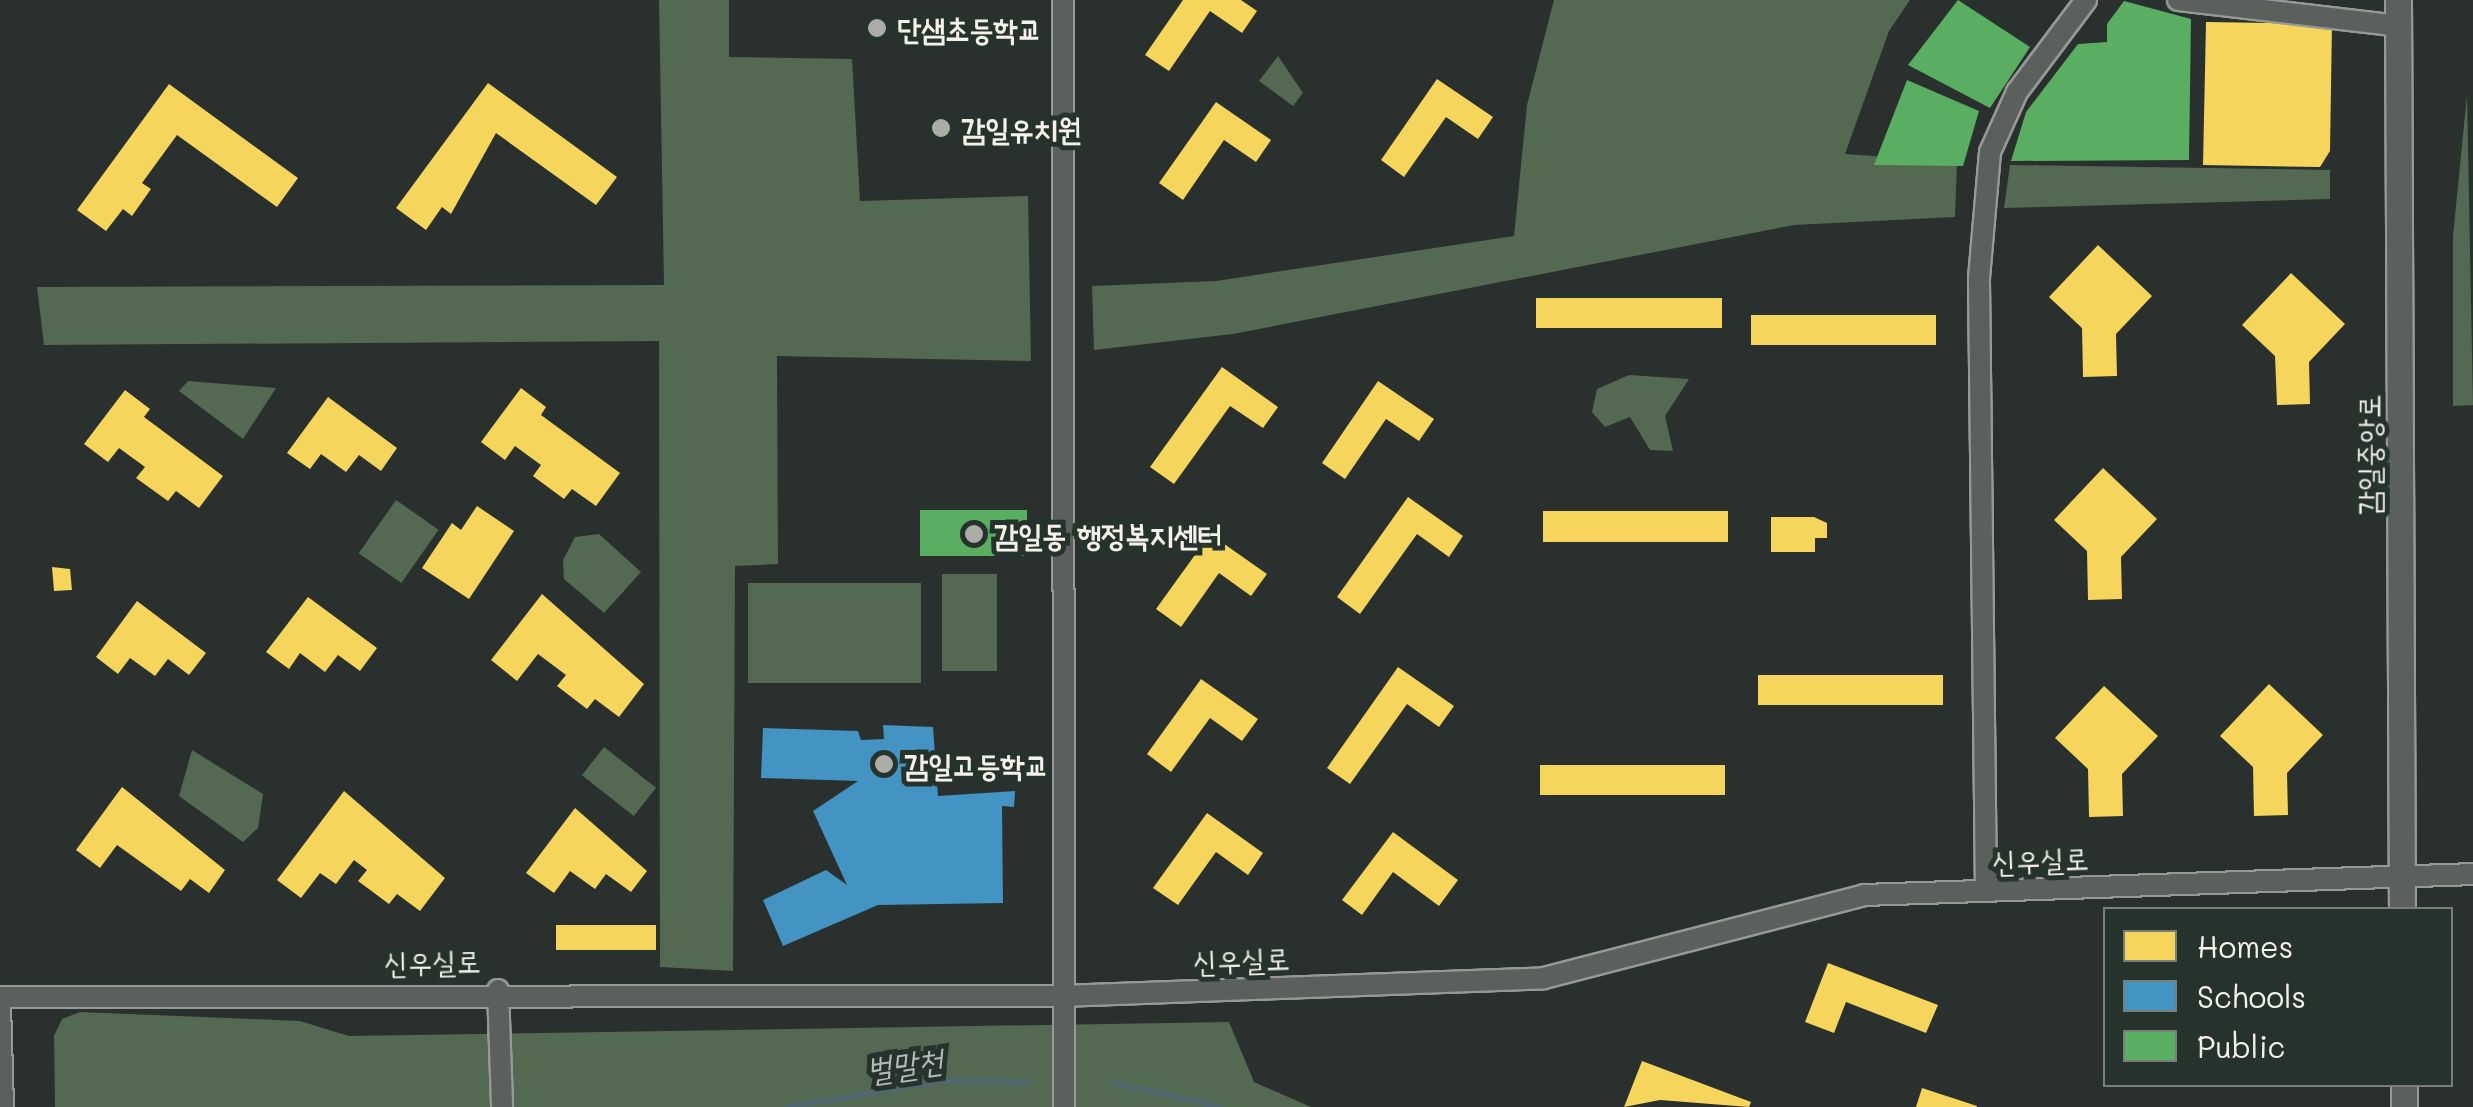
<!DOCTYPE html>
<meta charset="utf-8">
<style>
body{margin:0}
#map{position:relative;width:2473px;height:1107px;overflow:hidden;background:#29302d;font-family:Mali,"Poor Story",sans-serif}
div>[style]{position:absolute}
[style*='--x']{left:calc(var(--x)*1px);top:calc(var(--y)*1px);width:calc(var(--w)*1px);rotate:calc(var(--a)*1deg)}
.green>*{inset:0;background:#536951;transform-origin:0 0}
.homes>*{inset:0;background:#f6d55c;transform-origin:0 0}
.schools>*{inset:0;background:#4393c3}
.public>*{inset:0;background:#5aae61;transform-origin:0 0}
.stream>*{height:6px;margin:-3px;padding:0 3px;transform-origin:3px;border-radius:3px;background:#51676e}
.roads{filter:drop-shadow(2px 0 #969996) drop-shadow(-2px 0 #969996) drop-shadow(0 2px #969996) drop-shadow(0 -2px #969996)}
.minor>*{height:20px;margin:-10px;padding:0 10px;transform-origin:10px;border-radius:10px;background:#5c605c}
.major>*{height:25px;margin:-12.5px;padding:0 12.5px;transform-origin:12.5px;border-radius:12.5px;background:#5c605c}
.dots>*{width:28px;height:28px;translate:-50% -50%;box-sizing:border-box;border:5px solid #26332d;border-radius:50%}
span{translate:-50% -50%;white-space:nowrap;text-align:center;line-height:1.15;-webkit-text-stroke:10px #26332d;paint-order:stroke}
.poi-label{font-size:30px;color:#f4f1e8;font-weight:700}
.left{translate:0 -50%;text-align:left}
.street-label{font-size:30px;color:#f4f1e8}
.water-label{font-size:32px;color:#b4bcba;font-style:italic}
.legend{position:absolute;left:2103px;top:907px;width:350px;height:180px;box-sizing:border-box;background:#26332d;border:2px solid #787f78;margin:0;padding:12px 18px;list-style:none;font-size:30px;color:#f4f1e8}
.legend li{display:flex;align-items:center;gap:20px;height:50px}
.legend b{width:50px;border:2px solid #787f78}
</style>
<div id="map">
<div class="green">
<div style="clip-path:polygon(659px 0,729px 0,729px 57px,852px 59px,860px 201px,1028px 196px,1031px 361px,777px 356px,778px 564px,735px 566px,733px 971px,660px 967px,659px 341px,44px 345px,37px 287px,664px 285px)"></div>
<div style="clip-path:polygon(1554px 0,1910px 0,1889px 31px,1845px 154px,1957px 162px,1955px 217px,1794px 225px,1233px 334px,1094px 350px,1092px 286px,1216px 281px,1514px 236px,1527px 105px)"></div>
<div style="clip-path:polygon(1278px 56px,1303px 93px,1293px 106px,1259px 81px)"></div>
<div style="clip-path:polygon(2467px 95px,2473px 405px,2453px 406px,2453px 236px)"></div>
<div style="clip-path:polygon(2010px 165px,2330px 170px,2330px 199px,2004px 208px)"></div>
<div style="clip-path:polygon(1629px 375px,1689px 379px,1665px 416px,1673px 451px,1650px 450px,1630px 417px,1605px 427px,1592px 412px,1597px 389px)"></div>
<div style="clip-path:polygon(188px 381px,276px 388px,243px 439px,179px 391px)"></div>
<div style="left:396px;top:500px;width:52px;height:65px;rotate:35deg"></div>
<div style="clip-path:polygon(599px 534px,641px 572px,604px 613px,564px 579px,563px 560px,575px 537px)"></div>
<div style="left:942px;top:574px;width:55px;height:97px"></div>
<div style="left:921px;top:583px;width:100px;height:173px;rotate:90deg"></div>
<div style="left:604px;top:747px;width:66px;height:36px;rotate:38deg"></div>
<div style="clip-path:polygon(192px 750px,263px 794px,258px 828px,243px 842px,179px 796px)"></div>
<div style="clip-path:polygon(80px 1012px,300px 1021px,349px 1036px,1229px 1022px,1254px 1082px,1311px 1107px,55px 1107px,54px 1036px,62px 1019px)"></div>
</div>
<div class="homes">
<div style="clip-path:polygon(1183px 0,1241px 0,1257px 11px,1242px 33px,1210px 11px,1169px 71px,1145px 55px)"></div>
<div style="clip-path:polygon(2206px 22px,2332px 24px,2330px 151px,2320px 167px,2203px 165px)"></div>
<div style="clip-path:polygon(1437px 79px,1493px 117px,1478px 139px,1446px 117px,1404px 177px,1381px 160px)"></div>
<div style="clip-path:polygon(488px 83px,617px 177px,596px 205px,496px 133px,451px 214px,442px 207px,426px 230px,396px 208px)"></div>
<div style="clip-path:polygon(169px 84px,298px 178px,277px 207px,177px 135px,142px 183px,151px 189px,132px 216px,123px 209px,106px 231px,77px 210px)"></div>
<div style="clip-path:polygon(1216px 102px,1271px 140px,1256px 162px,1224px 140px,1183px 200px,1159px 183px)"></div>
<div style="clip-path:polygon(2098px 245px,2152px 296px,2116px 334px,2117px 376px,2083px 377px,2082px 328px,2049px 297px)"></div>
<div style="clip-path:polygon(2291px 273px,2345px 324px,2309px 362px,2310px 404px,2277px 405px,2275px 356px,2242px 325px)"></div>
<div style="left:1722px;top:298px;width:30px;height:186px;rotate:90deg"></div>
<div style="left:1936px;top:315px;width:30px;height:185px;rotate:90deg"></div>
<div style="clip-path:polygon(1222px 367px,1278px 407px,1263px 428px,1230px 406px,1174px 484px,1150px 467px)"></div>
<div style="clip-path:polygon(1378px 381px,1434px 419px,1419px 441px,1386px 419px,1345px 479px,1322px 463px)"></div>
<div style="clip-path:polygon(521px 388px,546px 407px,541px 415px,620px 473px,596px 506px,572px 489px,564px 499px,533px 476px,541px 465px,515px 446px,505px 460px,481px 442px)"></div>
<div style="clip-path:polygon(125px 390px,150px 409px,144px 417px,223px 476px,199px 508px,176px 491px,168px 501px,136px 478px,145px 467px,119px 448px,108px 462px,84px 444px)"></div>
<div style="clip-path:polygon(328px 397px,397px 448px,381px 471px,359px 455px,346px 472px,321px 454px,310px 469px,287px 453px)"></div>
<div style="clip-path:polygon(2103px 468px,2157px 519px,2121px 557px,2122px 599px,2088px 600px,2087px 551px,2054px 520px)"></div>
<div style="clip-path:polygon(1408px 497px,1463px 536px,1449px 557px,1417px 534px,1360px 614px,1337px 597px)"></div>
<div style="clip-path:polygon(477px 506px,514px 531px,469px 599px,422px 568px,452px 523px,461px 530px)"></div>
<div style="left:1728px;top:511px;width:31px;height:185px;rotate:90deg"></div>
<div style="clip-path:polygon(1771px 517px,1814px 517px,1827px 523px,1827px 538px,1815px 538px,1815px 552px,1771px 552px)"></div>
<div style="clip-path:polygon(1210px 534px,1267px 574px,1251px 596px,1219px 573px,1181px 627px,1156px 609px)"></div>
<div style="clip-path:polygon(52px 567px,70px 569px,72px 590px,54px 591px)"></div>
<div style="clip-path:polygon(542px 594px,644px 684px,619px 717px,595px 699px,587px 709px,557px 686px,566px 675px,538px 654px,517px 681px,491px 660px)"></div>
<div style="clip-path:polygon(308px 597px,377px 648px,360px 671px,338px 655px,325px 672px,300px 653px,289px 669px,266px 652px)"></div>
<div style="clip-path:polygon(137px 601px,206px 653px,189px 675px,168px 659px,155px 676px,130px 658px,118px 674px,96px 657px)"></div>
<div style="clip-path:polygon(1398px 667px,1454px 706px,1439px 727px,1407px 704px,1350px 784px,1327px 768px)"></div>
<div style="left:1943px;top:675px;width:30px;height:185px;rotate:90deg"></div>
<div style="clip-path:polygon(1201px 679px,1258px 719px,1242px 741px,1210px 718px,1171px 772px,1147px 754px)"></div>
<div style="clip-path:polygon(2269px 684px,2323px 735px,2287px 773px,2288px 815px,2254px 816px,2253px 767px,2220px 736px)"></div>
<div style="clip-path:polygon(2104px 686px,2158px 736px,2122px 774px,2123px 816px,2089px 817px,2088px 769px,2055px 738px)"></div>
<div style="left:1725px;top:765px;width:30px;height:185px;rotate:90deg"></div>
<div style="clip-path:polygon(122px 787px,225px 870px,209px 893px,190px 879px,181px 891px,117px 845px,100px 868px,76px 850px)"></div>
<div style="clip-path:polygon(344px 791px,445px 878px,420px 911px,397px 894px,389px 904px,358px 881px,367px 870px,354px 860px,336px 884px,320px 873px,301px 898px,277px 880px)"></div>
<div style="clip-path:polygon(575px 808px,647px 871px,631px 892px,606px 874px,595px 889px,570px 871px,554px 893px,526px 873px)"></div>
<div style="clip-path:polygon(1207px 813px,1263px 853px,1248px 875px,1216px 852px,1178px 905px,1153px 888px)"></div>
<div style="clip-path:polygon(1393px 832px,1458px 880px,1439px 906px,1393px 872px,1362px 915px,1342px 900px)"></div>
<div style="left:656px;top:925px;width:25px;height:100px;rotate:90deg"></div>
<div style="clip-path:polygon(1828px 963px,1938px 1005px,1926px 1033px,1846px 1002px,1834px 1033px,1805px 1022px)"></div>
<div style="clip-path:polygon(1642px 1061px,1751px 1102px,1749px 1107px,1660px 1100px,1624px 1107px)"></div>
<div style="clip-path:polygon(1922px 1088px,1977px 1106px,1977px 1107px,1916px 1107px)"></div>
</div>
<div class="schools">
<div style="clip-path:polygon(883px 725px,933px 727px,938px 796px,1015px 791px,1014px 807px,1002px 806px,1003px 903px,878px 905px,783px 946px,763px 900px,826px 870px,847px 885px,813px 811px,858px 781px,761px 778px,763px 728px,858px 731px,861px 740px,884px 739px)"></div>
</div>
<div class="public">
<div style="clip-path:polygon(1958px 0,2030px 47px,1990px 108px,1908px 65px)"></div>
<div style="clip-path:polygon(2124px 1px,2191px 19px,2189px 160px,2011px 161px,2026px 112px,2078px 44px,2107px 42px,2107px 24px)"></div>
<div style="clip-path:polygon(1907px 80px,1979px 111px,1963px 166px,1874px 165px)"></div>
<div style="left:1027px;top:510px;width:46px;height:107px;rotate:90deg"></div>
</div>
<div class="stream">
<div style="--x:1115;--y:1083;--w:108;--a:12.9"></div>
<div style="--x:788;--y:1107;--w:156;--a:-9.6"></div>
<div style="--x:942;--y:1081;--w:86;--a:0.7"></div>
</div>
<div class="roads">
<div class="minor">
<div style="--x:1063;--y:0;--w:1107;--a:89.95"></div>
<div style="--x:2178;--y:0;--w:223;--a:6.7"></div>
<div style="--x:1986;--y:890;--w:612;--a:-90.66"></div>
<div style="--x:1979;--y:278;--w:126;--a:-85"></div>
<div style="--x:1990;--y:152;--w:66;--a:-65.8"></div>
<div style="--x:2017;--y:92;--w:115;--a:-53.1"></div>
<div style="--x:498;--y:990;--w:117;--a:88"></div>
<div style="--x:0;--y:997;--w:1064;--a:-0.05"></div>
<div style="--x:1064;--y:996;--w:480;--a:-2.1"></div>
<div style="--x:1544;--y:978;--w:331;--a:-14.5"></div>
<div style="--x:1864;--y:895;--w:609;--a:-1.97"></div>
<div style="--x:0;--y:1005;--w:102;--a:88.3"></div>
</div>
<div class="major">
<div style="--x:2398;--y:0;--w:910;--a:89.75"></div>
<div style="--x:2404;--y:1084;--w:23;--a:90"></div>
</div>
</div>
<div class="dots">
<div style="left:877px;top:28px;background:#adada7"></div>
<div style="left:941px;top:128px;background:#adada7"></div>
<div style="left:974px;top:534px;background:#adada7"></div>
<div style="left:884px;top:764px;background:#adada7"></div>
</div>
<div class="poi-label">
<span class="left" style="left:897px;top:28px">단샘초등학교</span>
<span class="left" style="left:961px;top:128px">감일유치원</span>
<span class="left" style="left:994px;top:534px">감일동 행정복지센터</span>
<span class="left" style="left:904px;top:764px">감일고등학교</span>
</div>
<div class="street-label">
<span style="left:2368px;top:455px;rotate:-90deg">감일중앙로</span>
<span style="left:2040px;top:859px;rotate:-2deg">신우실로</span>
<span style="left:1241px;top:959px;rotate:-2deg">신우실로</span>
<span style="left:432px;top:961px;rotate:-1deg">신우실로</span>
</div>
<div class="water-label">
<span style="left:904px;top:1064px;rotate:-8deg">벌말천</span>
</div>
<ul class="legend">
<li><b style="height:28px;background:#f6d55c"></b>Homes</li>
<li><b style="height:28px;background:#4393c3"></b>Schools</li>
<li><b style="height:28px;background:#5aae61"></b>Public</li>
</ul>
</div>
